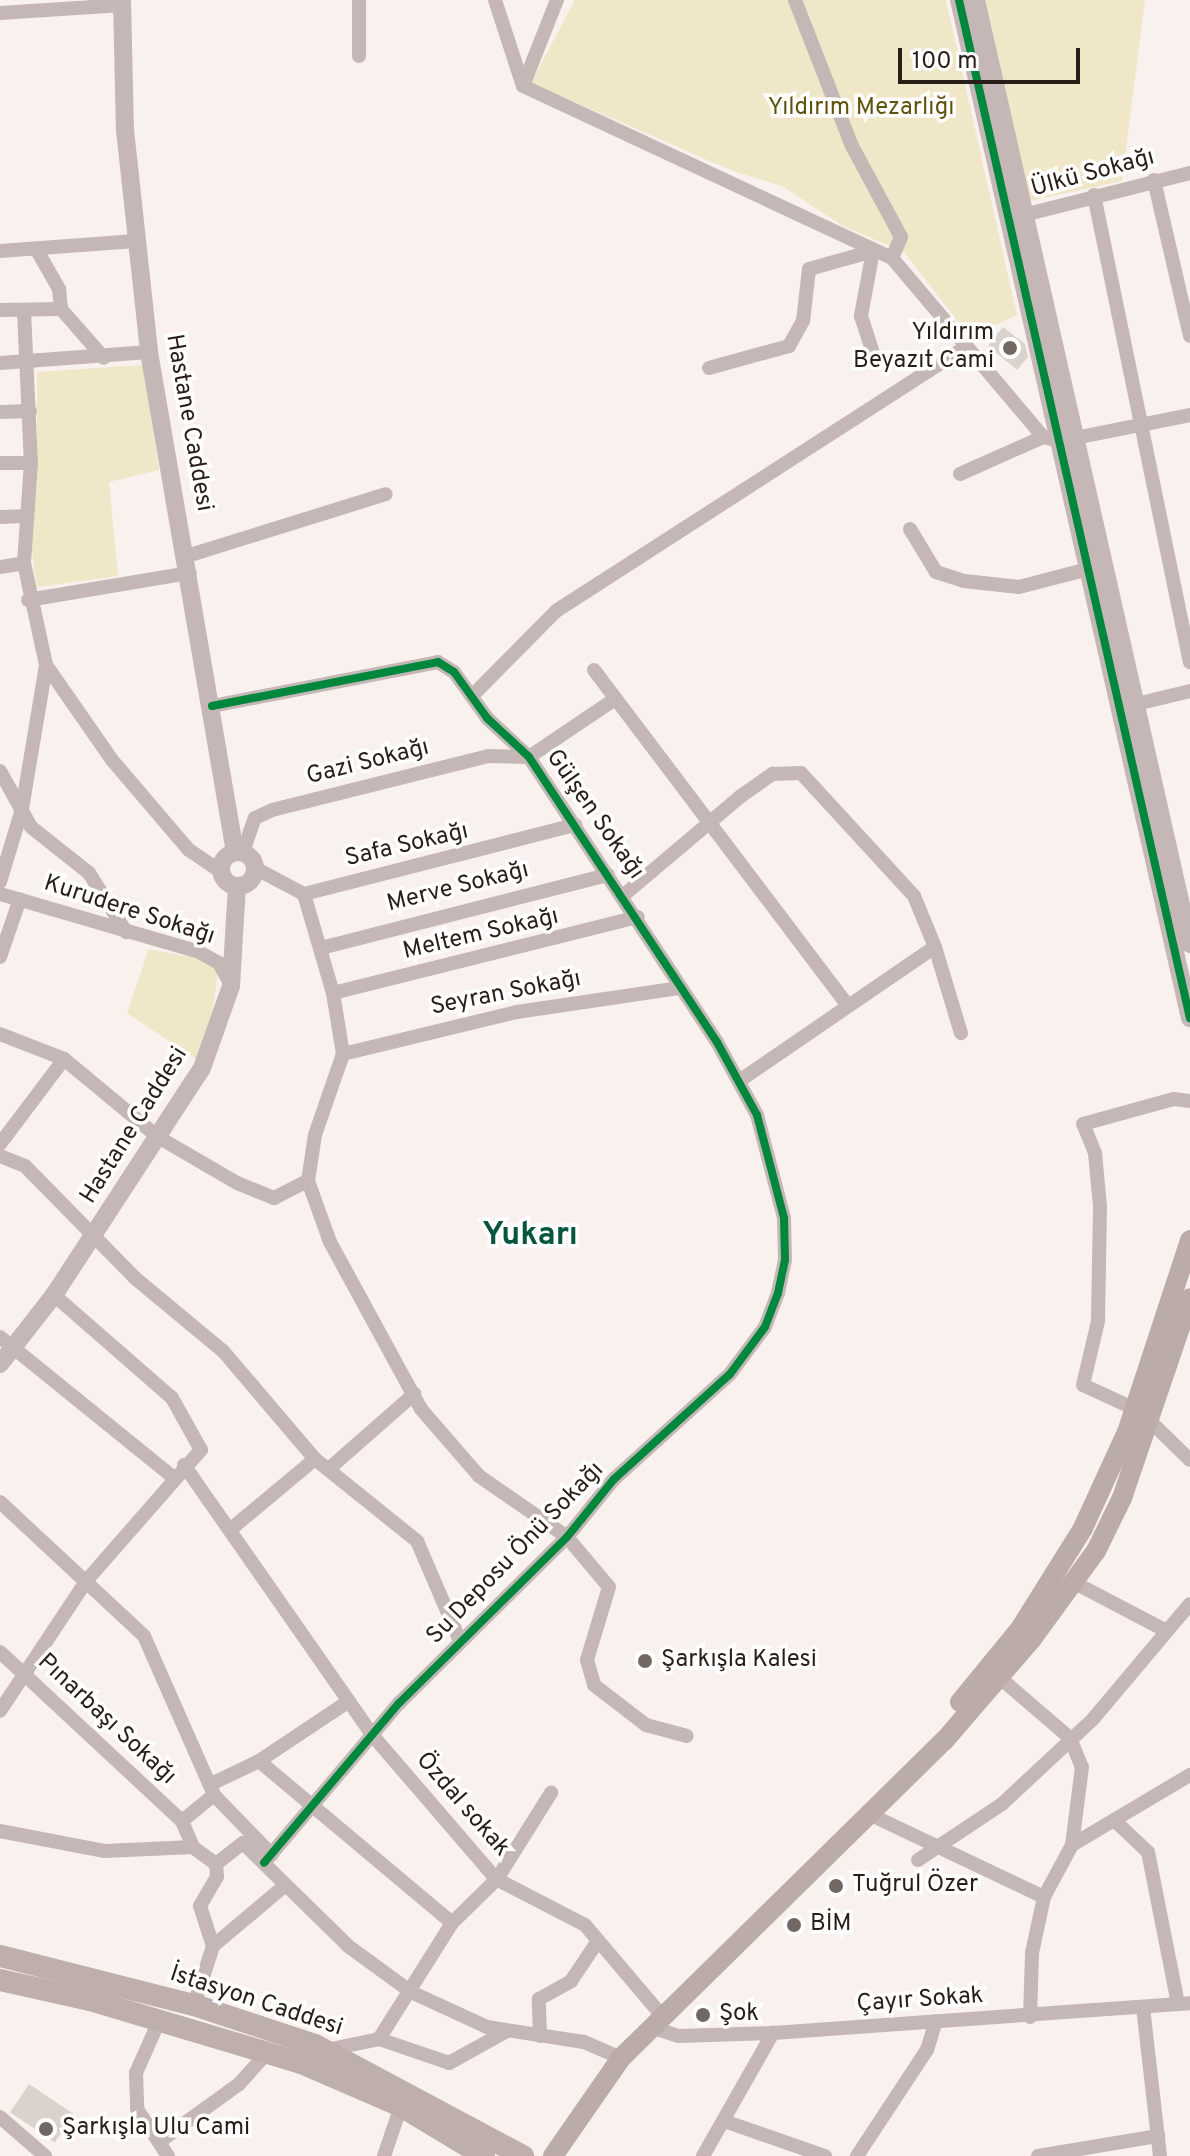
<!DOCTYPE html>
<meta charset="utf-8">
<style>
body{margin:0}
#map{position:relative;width:1190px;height:2156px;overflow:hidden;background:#f8f1ee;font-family:Overpass,sans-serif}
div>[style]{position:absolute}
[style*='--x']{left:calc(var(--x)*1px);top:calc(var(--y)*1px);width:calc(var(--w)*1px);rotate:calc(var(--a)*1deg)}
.green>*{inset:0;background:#f0e7c8}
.building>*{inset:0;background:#dad3cd;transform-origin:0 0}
.minor>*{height:14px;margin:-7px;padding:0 7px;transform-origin:7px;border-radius:7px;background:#c5b7b5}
.tertiary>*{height:18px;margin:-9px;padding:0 9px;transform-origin:9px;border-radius:9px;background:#c5b7b5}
.tertiary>.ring{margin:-9px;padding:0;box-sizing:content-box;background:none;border:18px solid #c5b7b5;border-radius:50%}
.secondary>*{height:20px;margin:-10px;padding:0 10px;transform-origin:10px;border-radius:10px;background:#bbaba9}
.primary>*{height:22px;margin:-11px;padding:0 11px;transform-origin:11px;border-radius:11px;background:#beafac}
.cycleway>*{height:8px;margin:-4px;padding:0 4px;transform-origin:4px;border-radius:4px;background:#00873e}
.dots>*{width:22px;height:22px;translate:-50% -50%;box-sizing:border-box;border:4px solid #fff;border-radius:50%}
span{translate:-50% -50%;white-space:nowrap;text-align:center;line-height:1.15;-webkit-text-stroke:7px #fff;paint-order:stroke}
.park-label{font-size:24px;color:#60530d}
.street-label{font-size:24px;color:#2a1f18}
.poi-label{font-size:24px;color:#2a1f18}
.right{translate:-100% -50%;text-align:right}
.left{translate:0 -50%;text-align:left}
.district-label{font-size:32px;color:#06553e;font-weight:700}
.scale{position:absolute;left:898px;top:48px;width:182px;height:36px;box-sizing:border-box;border:4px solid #2a1f18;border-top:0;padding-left:10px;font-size:24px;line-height:28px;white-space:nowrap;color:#2a1f18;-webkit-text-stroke:6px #fff;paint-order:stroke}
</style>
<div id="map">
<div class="green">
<div style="clip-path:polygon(575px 0,946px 0,1017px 315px,970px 337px,904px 252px,843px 226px,782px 186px,733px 171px,531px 83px)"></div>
<div style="clip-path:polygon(980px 0,1145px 0,1122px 181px,1020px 203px)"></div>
<div style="clip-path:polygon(143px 365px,159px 470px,109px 482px,118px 576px,37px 587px,28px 523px,37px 485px,37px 372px)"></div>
<div style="clip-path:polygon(149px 949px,219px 963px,210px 1031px,196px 1059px,127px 1013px)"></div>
</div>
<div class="building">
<div style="clip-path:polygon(1003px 327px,1025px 344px,1028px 357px,1017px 370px,988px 346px)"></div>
<div style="left:29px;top:2084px;width:54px;height:34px;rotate:34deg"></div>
</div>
<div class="minor">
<div style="--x:359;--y:0;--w:56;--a:90"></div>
<div style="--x:495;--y:0;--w:90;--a:72"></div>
<div style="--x:557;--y:0;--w:92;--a:111.6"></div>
<div style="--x:523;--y:86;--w:407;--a:25"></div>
<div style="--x:892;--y:258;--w:234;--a:49.8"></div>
<div style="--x:1043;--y:437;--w:17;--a:13"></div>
<div style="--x:1060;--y:441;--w:133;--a:-11.3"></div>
<div style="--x:795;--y:0;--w:157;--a:68.7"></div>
<div style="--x:852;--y:146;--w:103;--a:61.7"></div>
<div style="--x:901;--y:237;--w:23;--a:113"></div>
<div style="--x:0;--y:13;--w:123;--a:-3.7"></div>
<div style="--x:1154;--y:180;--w:160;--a:77"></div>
<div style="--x:1094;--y:195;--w:477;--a:78.4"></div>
<div style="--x:1016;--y:217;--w:179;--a:-14.2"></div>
<div style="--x:0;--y:251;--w:136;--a:-4.2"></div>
<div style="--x:38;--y:252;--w:43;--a:60.4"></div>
<div style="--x:59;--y:289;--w:20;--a:84"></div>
<div style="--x:0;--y:310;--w:61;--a:-0.9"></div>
<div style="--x:61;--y:309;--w:65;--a:48.7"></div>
<div style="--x:24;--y:311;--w:152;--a:87.4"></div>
<div style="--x:31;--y:463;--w:100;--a:94"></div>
<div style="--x:24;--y:563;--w:104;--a:77.8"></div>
<div style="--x:46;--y:665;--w:116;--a:55.2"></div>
<div style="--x:112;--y:760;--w:118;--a:49.5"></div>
<div style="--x:189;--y:850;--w:40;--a:34"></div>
<div style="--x:0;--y:363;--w:149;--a:-4.2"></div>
<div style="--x:709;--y:368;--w:83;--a:-15.4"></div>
<div style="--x:789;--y:346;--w:29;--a:-61"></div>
<div style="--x:803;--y:321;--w:52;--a:-83.4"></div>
<div style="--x:809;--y:269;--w:66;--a:-15.7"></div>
<div style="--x:873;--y:251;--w:66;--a:100.5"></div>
<div style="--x:861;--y:316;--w:42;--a:72"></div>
<div style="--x:0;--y:412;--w:30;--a:-2"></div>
<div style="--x:0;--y:463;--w:31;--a:0"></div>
<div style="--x:960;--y:474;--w:91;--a:-24"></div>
<div style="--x:0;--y:517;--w:25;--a:-2"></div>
<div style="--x:910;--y:529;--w:50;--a:58.8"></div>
<div style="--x:936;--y:572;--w:29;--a:18"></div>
<div style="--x:964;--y:581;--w:55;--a:6.2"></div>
<div style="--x:1019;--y:587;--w:71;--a:-14.6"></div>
<div style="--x:187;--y:556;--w:208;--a:-17.3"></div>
<div style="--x:0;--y:567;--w:24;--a:-9"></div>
<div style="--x:28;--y:600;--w:164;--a:-9.5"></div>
<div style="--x:594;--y:670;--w:421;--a:52.9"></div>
<div style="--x:473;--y:695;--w:118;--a:-45.3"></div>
<div style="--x:556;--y:611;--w:489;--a:-32.8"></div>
<div style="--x:212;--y:706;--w:230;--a:-11"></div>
<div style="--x:438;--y:662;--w:19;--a:32"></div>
<div style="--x:454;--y:672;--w:57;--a:54.3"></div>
<div style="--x:487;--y:718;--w:57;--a:42.9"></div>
<div style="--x:529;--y:757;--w:341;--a:56.6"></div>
<div style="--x:717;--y:1042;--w:83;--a:61.3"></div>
<div style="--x:757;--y:1115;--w:106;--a:75.3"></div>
<div style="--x:784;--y:1218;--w:42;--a:88.6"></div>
<div style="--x:785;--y:1260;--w:34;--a:102"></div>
<div style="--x:778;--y:1293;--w:36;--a:111"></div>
<div style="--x:765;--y:1327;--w:59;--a:126.7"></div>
<div style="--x:730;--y:1374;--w:156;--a:137.8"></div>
<div style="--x:614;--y:1479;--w:75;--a:129"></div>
<div style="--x:567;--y:1537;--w:236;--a:135.3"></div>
<div style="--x:399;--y:1703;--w:209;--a:130.2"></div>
<div style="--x:1128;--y:706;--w:64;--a:-13.6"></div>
<div style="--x:0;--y:771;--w:64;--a:61"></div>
<div style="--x:31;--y:827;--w:74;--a:38.4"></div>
<div style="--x:89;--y:873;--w:70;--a:57.9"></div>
<div style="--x:243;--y:852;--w:36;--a:-71"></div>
<div style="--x:255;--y:818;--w:19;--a:-25"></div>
<div style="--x:272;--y:810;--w:223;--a:-14"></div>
<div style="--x:488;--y:756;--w:41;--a:1.4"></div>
<div style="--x:529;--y:757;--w:104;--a:-34"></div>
<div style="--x:255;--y:868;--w:55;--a:28"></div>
<div style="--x:304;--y:894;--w:280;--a:-14.3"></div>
<div style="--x:0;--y:882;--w:76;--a:-73.2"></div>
<div style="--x:22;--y:809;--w:146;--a:-80.5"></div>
<div style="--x:0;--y:894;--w:207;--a:16.2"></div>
<div style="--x:199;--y:952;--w:23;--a:29"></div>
<div style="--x:219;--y:963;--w:25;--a:61"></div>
<div style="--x:304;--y:894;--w:103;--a:73.7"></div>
<div style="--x:333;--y:993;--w:62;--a:80.7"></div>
<div style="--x:343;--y:1054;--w:86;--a:109.1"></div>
<div style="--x:315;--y:1135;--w:47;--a:98.7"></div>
<div style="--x:308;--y:1181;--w:65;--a:70.2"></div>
<div style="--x:330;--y:1242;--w:190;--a:61.4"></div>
<div style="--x:421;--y:1409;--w:89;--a:49.1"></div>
<div style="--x:479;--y:1476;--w:107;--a:34.7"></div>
<div style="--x:567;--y:1537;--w:65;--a:50"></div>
<div style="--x:609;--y:1587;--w:76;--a:106.8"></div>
<div style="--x:587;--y:1660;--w:26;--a:74"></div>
<div style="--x:594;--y:1685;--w:66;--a:37.6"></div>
<div style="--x:646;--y:1725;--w:42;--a:15"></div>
<div style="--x:625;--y:894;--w:152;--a:-40.2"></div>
<div style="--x:741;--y:796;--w:39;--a:-35"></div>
<div style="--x:773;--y:774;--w:28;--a:-2"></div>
<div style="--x:801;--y:773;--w:167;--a:47.4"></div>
<div style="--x:914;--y:896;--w:55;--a:67.6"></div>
<div style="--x:321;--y:948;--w:296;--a:-14.3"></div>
<div style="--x:0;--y:957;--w:61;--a:-71"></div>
<div style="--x:333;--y:993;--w:314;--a:-14"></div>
<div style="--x:0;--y:1034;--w:69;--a:21.3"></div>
<div style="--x:64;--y:1059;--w:122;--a:39.7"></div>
<div style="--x:158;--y:1137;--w:91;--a:30.2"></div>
<div style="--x:237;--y:1183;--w:40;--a:22"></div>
<div style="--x:274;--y:1198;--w:38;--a:-27"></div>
<div style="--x:343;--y:1054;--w:179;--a:-13.6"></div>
<div style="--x:517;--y:1012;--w:165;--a:-8.4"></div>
<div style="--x:739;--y:1081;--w:237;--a:-34.4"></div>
<div style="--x:935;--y:947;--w:90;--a:73.2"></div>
<div style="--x:0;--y:1144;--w:106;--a:-53"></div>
<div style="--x:0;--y:1156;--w:27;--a:22"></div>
<div style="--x:25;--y:1166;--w:157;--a:45.5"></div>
<div style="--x:135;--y:1278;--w:114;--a:39.7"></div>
<div style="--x:223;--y:1351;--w:142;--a:49.6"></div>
<div style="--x:0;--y:1337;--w:223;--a:39"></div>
<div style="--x:1135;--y:1409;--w:57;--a:-155.2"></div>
<div style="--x:1083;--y:1385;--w:66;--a:-76.8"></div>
<div style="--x:1098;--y:1321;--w:115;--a:-89"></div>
<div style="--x:1100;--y:1206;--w:53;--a:-95.4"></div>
<div style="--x:1095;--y:1153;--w:31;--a:-112"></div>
<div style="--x:1083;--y:1124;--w:94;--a:-15.4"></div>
<div style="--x:1174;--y:1099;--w:16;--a:7"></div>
<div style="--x:1151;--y:1422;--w:54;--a:44.3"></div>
<div style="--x:184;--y:1465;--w:332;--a:55.1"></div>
<div style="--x:374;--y:1737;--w:187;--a:49.3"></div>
<div style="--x:496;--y:1879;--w:100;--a:27.3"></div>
<div style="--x:585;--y:1925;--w:122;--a:49.7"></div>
<div style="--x:331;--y:1467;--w:111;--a:-41.3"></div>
<div style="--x:0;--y:1502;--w:197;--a:42.9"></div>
<div style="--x:144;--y:1636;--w:174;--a:66.2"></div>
<div style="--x:231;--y:1529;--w:109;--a:-39.8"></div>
<div style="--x:315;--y:1459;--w:131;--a:38.8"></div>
<div style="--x:417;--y:1541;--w:109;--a:66.7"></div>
<div style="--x:1073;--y:1582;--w:104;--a:27.6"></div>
<div style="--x:0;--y:1652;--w:248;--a:42.9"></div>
<div style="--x:999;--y:1677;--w:94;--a:40.7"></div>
<div style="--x:1070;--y:1738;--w:31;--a:68"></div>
<div style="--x:1082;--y:1767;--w:79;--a:97.3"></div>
<div style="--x:0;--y:1711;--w:157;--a:-56.4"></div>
<div style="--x:87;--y:1580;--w:173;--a:-48.8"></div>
<div style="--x:201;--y:1450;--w:60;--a:-119.1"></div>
<div style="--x:172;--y:1398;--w:157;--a:-138.9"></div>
<div style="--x:259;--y:1761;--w:108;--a:-33.7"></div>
<div style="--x:211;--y:1784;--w:53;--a:-25.6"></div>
<div style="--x:259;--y:1761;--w:252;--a:40"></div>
<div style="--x:452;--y:1923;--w:137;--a:122.2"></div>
<div style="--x:871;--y:1815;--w:191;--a:25.4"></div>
<div style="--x:1114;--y:1820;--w:47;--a:43.3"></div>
<div style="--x:1148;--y:1852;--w:155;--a:78.8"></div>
<div style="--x:0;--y:1831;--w:107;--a:10.8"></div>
<div style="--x:105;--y:1851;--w:88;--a:-2.6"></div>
<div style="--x:918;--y:1860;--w:101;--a:-33.7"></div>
<div style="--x:1002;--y:1804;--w:125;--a:-43"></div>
<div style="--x:1093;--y:1719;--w:150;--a:-49.9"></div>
<div style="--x:216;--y:1864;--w:34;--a:-38"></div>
<div style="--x:243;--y:1843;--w:147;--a:44.4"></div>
<div style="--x:348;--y:1946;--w:78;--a:36.1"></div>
<div style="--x:411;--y:1992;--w:84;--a:24.7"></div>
<div style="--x:487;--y:2027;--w:98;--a:8.8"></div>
<div style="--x:584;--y:2042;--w:40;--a:23.4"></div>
<div style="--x:452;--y:1923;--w:63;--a:-44.4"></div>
<div style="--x:497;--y:1879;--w:102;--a:-57.9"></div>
<div style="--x:213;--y:1946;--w:92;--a:-40.1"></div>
<div style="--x:194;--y:2005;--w:62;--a:-72.1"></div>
<div style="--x:213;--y:1946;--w:42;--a:-108"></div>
<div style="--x:200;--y:1906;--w:34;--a:-60"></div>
<div style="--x:217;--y:1877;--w:13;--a:-94"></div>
<div style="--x:216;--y:1864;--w:29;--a:-144"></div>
<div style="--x:193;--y:1847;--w:28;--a:-113"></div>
<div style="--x:182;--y:1821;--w:41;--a:-39.1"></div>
<div style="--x:214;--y:1795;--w:83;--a:46"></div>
<div style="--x:1143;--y:2007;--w:150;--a:83.5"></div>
<div style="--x:1030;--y:2017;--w:64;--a:-88.2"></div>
<div style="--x:1032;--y:1953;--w:57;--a:-77.9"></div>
<div style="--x:1044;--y:1897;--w:59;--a:-61.7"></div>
<div style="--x:1072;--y:1845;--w:137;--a:-30.7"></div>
<div style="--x:159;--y:2021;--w:57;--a:113.9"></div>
<div style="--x:136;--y:2073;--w:36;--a:88"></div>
<div style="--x:137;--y:2109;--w:56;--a:56.6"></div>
<div style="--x:654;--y:2028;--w:26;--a:18"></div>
<div style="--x:679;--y:2036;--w:94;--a:-1.8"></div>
<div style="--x:773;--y:2033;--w:418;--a:-4.1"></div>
<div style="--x:540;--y:2036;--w:37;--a:-92"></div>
<div style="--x:539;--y:1999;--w:37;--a:-29"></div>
<div style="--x:571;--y:1981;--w:48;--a:-56"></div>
<div style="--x:326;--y:2050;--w:54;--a:-11.7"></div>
<div style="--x:379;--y:2039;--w:74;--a:18.9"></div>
<div style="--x:449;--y:2063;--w:66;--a:-28.9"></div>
<div style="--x:0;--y:2117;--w:60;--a:40.9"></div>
<div style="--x:724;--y:2121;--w:107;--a:19.1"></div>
<div style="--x:159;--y:2142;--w:99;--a:-35.9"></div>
<div style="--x:239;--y:2084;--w:42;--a:-47.9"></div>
<div style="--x:384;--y:2156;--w:53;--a:-71.2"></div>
<div style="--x:703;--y:2156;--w:142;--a:-60.4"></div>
<div style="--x:857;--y:2156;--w:127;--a:-56.6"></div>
<div style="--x:927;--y:2050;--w:30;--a:-73"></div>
<div style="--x:1038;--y:2156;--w:122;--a:-9.5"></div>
</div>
<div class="tertiary">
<div style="--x:122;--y:0;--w:130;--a:88.7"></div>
<div style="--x:125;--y:130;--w:223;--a:83.8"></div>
<div style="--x:149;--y:352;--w:507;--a:80.24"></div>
<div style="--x:959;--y:0;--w:1044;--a:77.22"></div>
<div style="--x:976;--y:0;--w:968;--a:77.23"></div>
<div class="ring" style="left:221px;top:852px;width:16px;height:16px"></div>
<div style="--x:0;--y:1364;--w:88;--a:-52"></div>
<div style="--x:54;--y:1295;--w:271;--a:-56.9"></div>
<div style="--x:202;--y:1068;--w:87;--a:-70.5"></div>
<div style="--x:231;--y:986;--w:100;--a:-86.6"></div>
</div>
<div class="secondary">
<div style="--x:960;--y:1702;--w:94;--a:-50.6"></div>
<div style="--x:1020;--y:1629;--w:119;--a:-58"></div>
<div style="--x:1083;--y:1528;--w:106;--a:-65.4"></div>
<div style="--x:1127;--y:1432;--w:202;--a:-71.8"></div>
<div style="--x:553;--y:2156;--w:119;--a:-55.2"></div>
<div style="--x:621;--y:2058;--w:453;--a:-44.5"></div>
<div style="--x:944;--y:1741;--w:133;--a:-49.3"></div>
<div style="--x:1031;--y:1640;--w:110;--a:-53.9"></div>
<div style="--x:1096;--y:1551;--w:59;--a:-63.9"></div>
<div style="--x:1122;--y:1498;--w:211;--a:-71.2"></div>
</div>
<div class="primary">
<div style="--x:0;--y:1956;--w:200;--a:14.2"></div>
<div style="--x:194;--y:2005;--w:127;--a:18.3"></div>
<div style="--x:315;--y:2045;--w:236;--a:28.1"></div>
<div style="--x:0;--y:1980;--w:92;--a:12.5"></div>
<div style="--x:90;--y:2000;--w:220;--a:16.6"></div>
<div style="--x:301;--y:2063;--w:109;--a:23.3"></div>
<div style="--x:401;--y:2106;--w:97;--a:31.1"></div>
</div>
<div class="cycleway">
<div style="--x:959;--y:0;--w:1044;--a:77.22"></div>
<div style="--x:212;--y:706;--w:230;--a:-11"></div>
<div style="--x:438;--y:662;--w:19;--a:32"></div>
<div style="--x:454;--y:672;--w:57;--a:54.3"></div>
<div style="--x:487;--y:718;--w:57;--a:42.9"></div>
<div style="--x:529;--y:757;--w:341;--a:56.6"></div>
<div style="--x:717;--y:1042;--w:83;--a:61.3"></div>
<div style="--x:757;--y:1115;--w:106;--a:75.3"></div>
<div style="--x:784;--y:1218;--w:42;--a:88.6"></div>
<div style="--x:785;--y:1260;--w:34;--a:102"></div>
<div style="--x:778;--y:1293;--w:36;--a:111"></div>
<div style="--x:765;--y:1327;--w:59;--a:126.7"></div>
<div style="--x:730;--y:1374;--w:156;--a:137.8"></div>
<div style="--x:614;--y:1479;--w:75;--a:129"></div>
<div style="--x:567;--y:1537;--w:236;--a:135.3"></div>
<div style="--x:399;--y:1703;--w:209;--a:130.2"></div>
</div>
<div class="dots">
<div style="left:1010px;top:348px;background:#726863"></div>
<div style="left:645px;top:1661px;background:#726863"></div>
<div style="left:836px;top:1886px;background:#726863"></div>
<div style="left:794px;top:1925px;background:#726863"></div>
<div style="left:703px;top:2015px;background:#726863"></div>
<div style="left:46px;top:2129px;background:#726863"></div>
</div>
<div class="park-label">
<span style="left:861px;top:109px">Yıldırım Mezarlığı</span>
</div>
<div class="street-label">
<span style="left:1093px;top:174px;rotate:-15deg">Ülkü Sokağı</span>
<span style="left:188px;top:423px;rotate:80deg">Hastane Caddesi</span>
<span style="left:368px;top:763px;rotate:-14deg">Gazi Sokağı</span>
<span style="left:594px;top:815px;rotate:55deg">Gülşen Sokağı</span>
<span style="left:407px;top:846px;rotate:-13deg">Safa Sokağı</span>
<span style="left:458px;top:888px;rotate:-14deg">Merve Sokağı</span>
<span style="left:129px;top:911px;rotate:18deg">Kurudere Sokağı</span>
<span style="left:481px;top:935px;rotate:-13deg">Meltem Sokağı</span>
<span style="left:506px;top:994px;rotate:-11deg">Seyran Sokağı</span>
<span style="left:135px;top:1126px;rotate:-58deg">Hastane Caddesi</span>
<span style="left:516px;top:1554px;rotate:-46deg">Su Deposu Önü Sokağı</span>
<span style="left:106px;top:1720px;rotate:43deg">Pınarbaşı Sokağı</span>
<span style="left:462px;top:1805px;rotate:49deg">Özdal sokak</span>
<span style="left:920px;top:2001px;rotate:-4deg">Çayır Sokak</span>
<span style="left:256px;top:2002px;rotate:18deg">İstasyon Caddesi</span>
</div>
<div class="poi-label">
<span class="right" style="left:994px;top:348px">Yıldırım<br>Beyazıt Cami</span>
<span class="left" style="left:661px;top:1661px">Şarkışla Kalesi</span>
<span class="left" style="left:852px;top:1886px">Tuğrul Özer</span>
<span class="left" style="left:810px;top:1925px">BİM</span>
<span class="left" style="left:719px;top:2015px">Şok</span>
<span class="left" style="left:62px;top:2129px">Şarkışla Ulu Cami</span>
</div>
<div class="district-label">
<span style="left:530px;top:1236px">Yukarı</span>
</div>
<div class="scale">100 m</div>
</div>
